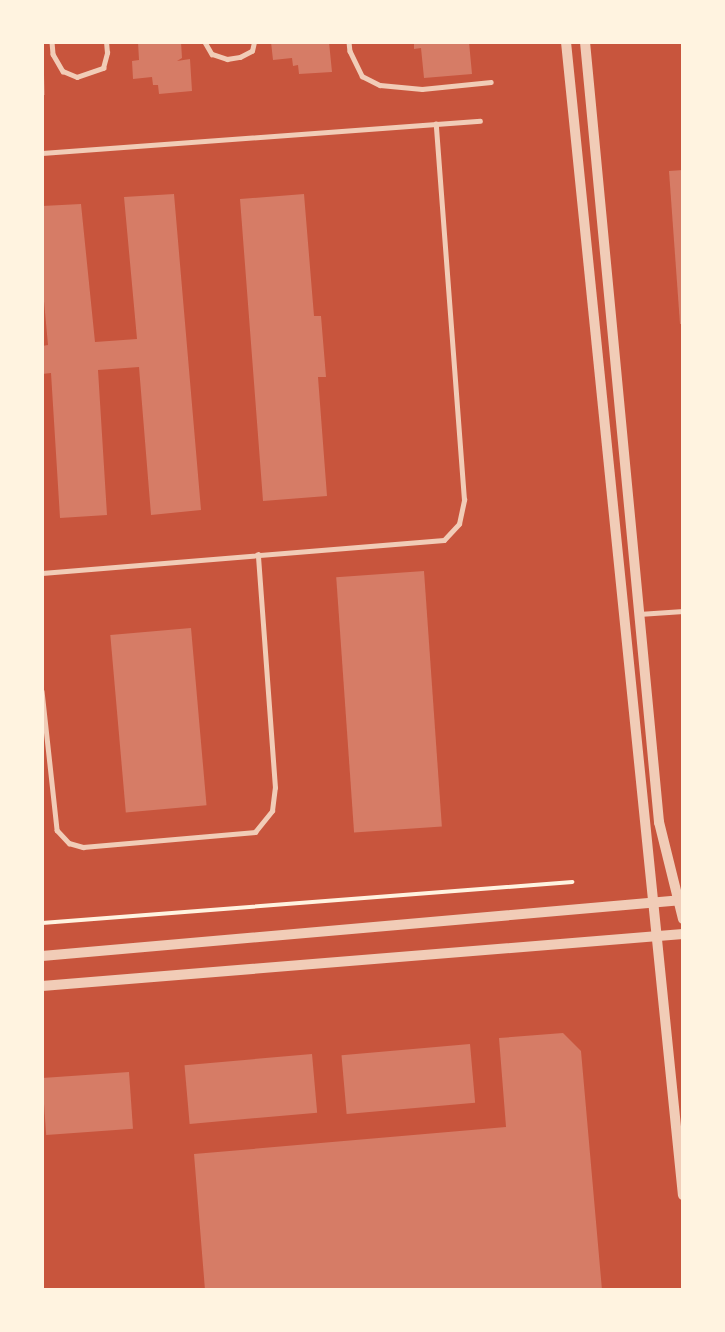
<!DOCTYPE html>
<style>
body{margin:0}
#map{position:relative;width:725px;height:1332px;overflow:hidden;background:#c8553d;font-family:Figtree,sans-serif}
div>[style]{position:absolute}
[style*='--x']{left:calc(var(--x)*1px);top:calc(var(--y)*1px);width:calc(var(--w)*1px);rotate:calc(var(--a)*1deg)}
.building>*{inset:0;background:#d67c66;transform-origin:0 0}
.path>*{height:4px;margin:-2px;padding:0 2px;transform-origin:2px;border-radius:2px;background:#fff3e0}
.service>*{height:4.5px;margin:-2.25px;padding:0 2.25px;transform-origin:2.25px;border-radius:2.25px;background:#f1ccb7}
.tertiary>*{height:10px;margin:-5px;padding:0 5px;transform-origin:5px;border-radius:5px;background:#f1ccb7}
span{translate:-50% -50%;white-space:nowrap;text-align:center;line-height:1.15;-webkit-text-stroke:6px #fff3e0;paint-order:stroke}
.frame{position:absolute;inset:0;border:44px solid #fff3e0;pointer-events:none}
</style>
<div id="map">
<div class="building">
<div style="clip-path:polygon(138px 42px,181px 42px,182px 58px,177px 61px,190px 59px,192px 91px,159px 94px,158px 85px,153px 85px,152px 77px,133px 79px,132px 61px,139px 60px)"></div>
<div style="clip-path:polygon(271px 42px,329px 42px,332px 72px,299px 74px,298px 65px,293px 66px,292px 58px,273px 60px)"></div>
<div style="clip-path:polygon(414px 42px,469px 42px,472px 74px,424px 78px,421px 48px,414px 49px)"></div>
<div style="clip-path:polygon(42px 75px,44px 75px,45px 95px,42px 95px)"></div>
<div style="clip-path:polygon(683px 170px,683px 324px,680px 324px,669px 171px)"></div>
<div style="clip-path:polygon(174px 194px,201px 510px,151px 515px,139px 367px,98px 370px,107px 515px,60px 518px,51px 373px,42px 374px,42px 346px,48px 345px,42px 279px,42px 206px,81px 204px,95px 342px,137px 339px,124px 197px)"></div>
<div style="clip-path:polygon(304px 194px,314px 316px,321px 316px,326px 377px,318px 377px,327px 496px,263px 501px,240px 199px)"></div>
<div style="left:424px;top:571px;width:256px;height:88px;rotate:86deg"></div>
<div style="left:191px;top:628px;width:178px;height:81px;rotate:85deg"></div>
<div style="clip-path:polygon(563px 1033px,581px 1051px,602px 1290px,205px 1290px,194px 1154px,506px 1127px,499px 1038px)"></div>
<div style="left:470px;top:1044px;width:59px;height:129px;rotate:85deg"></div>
<div style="left:312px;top:1054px;width:59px;height:128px;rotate:85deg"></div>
<div style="left:129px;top:1072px;width:57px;height:87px;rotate:86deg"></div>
</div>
<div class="path">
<div style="--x:42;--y:923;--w:532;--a:-4.42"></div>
</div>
<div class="service">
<div style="--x:52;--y:42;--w:12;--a:85"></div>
<div style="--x:53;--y:54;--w:20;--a:60"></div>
<div style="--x:63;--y:71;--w:15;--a:23"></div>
<div style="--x:77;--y:77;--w:28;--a:-19"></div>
<div style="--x:103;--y:68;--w:16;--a:-75"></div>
<div style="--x:107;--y:53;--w:11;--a:-95"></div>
<div style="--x:205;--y:42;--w:14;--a:60"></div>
<div style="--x:212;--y:54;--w:16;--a:18"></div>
<div style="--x:227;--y:59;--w:13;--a:-9"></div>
<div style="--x:240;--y:57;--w:13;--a:-27"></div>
<div style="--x:252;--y:51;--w:9;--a:-77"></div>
<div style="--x:349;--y:42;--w:9;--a:84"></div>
<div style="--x:350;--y:51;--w:28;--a:64"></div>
<div style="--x:362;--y:76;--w:20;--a:27"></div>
<div style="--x:380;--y:85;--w:42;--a:5.4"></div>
<div style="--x:422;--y:89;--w:69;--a:-5.8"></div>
<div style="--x:42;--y:153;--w:439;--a:-4.2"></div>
<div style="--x:42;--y:573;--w:403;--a:-4.7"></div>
<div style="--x:444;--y:540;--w:22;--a:-47"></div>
<div style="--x:459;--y:524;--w:25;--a:-78"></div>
<div style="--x:464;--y:500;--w:377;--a:-94.3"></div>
<div style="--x:639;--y:614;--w:44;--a:-3.9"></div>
<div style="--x:42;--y:691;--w:140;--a:83.8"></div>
<div style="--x:57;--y:830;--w:18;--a:47"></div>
<div style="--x:69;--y:843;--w:15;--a:16"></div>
<div style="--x:83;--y:847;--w:173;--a:-5"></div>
<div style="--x:255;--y:832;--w:27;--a:-51"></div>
<div style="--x:272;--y:811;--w:23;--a:-83"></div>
<div style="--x:275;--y:788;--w:234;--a:-94.2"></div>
</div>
<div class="tertiary">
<div style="--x:566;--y:42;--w:1159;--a:84.21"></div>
<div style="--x:585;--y:42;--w:784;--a:84.58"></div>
<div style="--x:659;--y:822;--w:100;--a:76.1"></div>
<div style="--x:42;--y:956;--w:643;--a:-4.99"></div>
<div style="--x:42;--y:986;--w:643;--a:-4.64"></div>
</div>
<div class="frame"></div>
</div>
